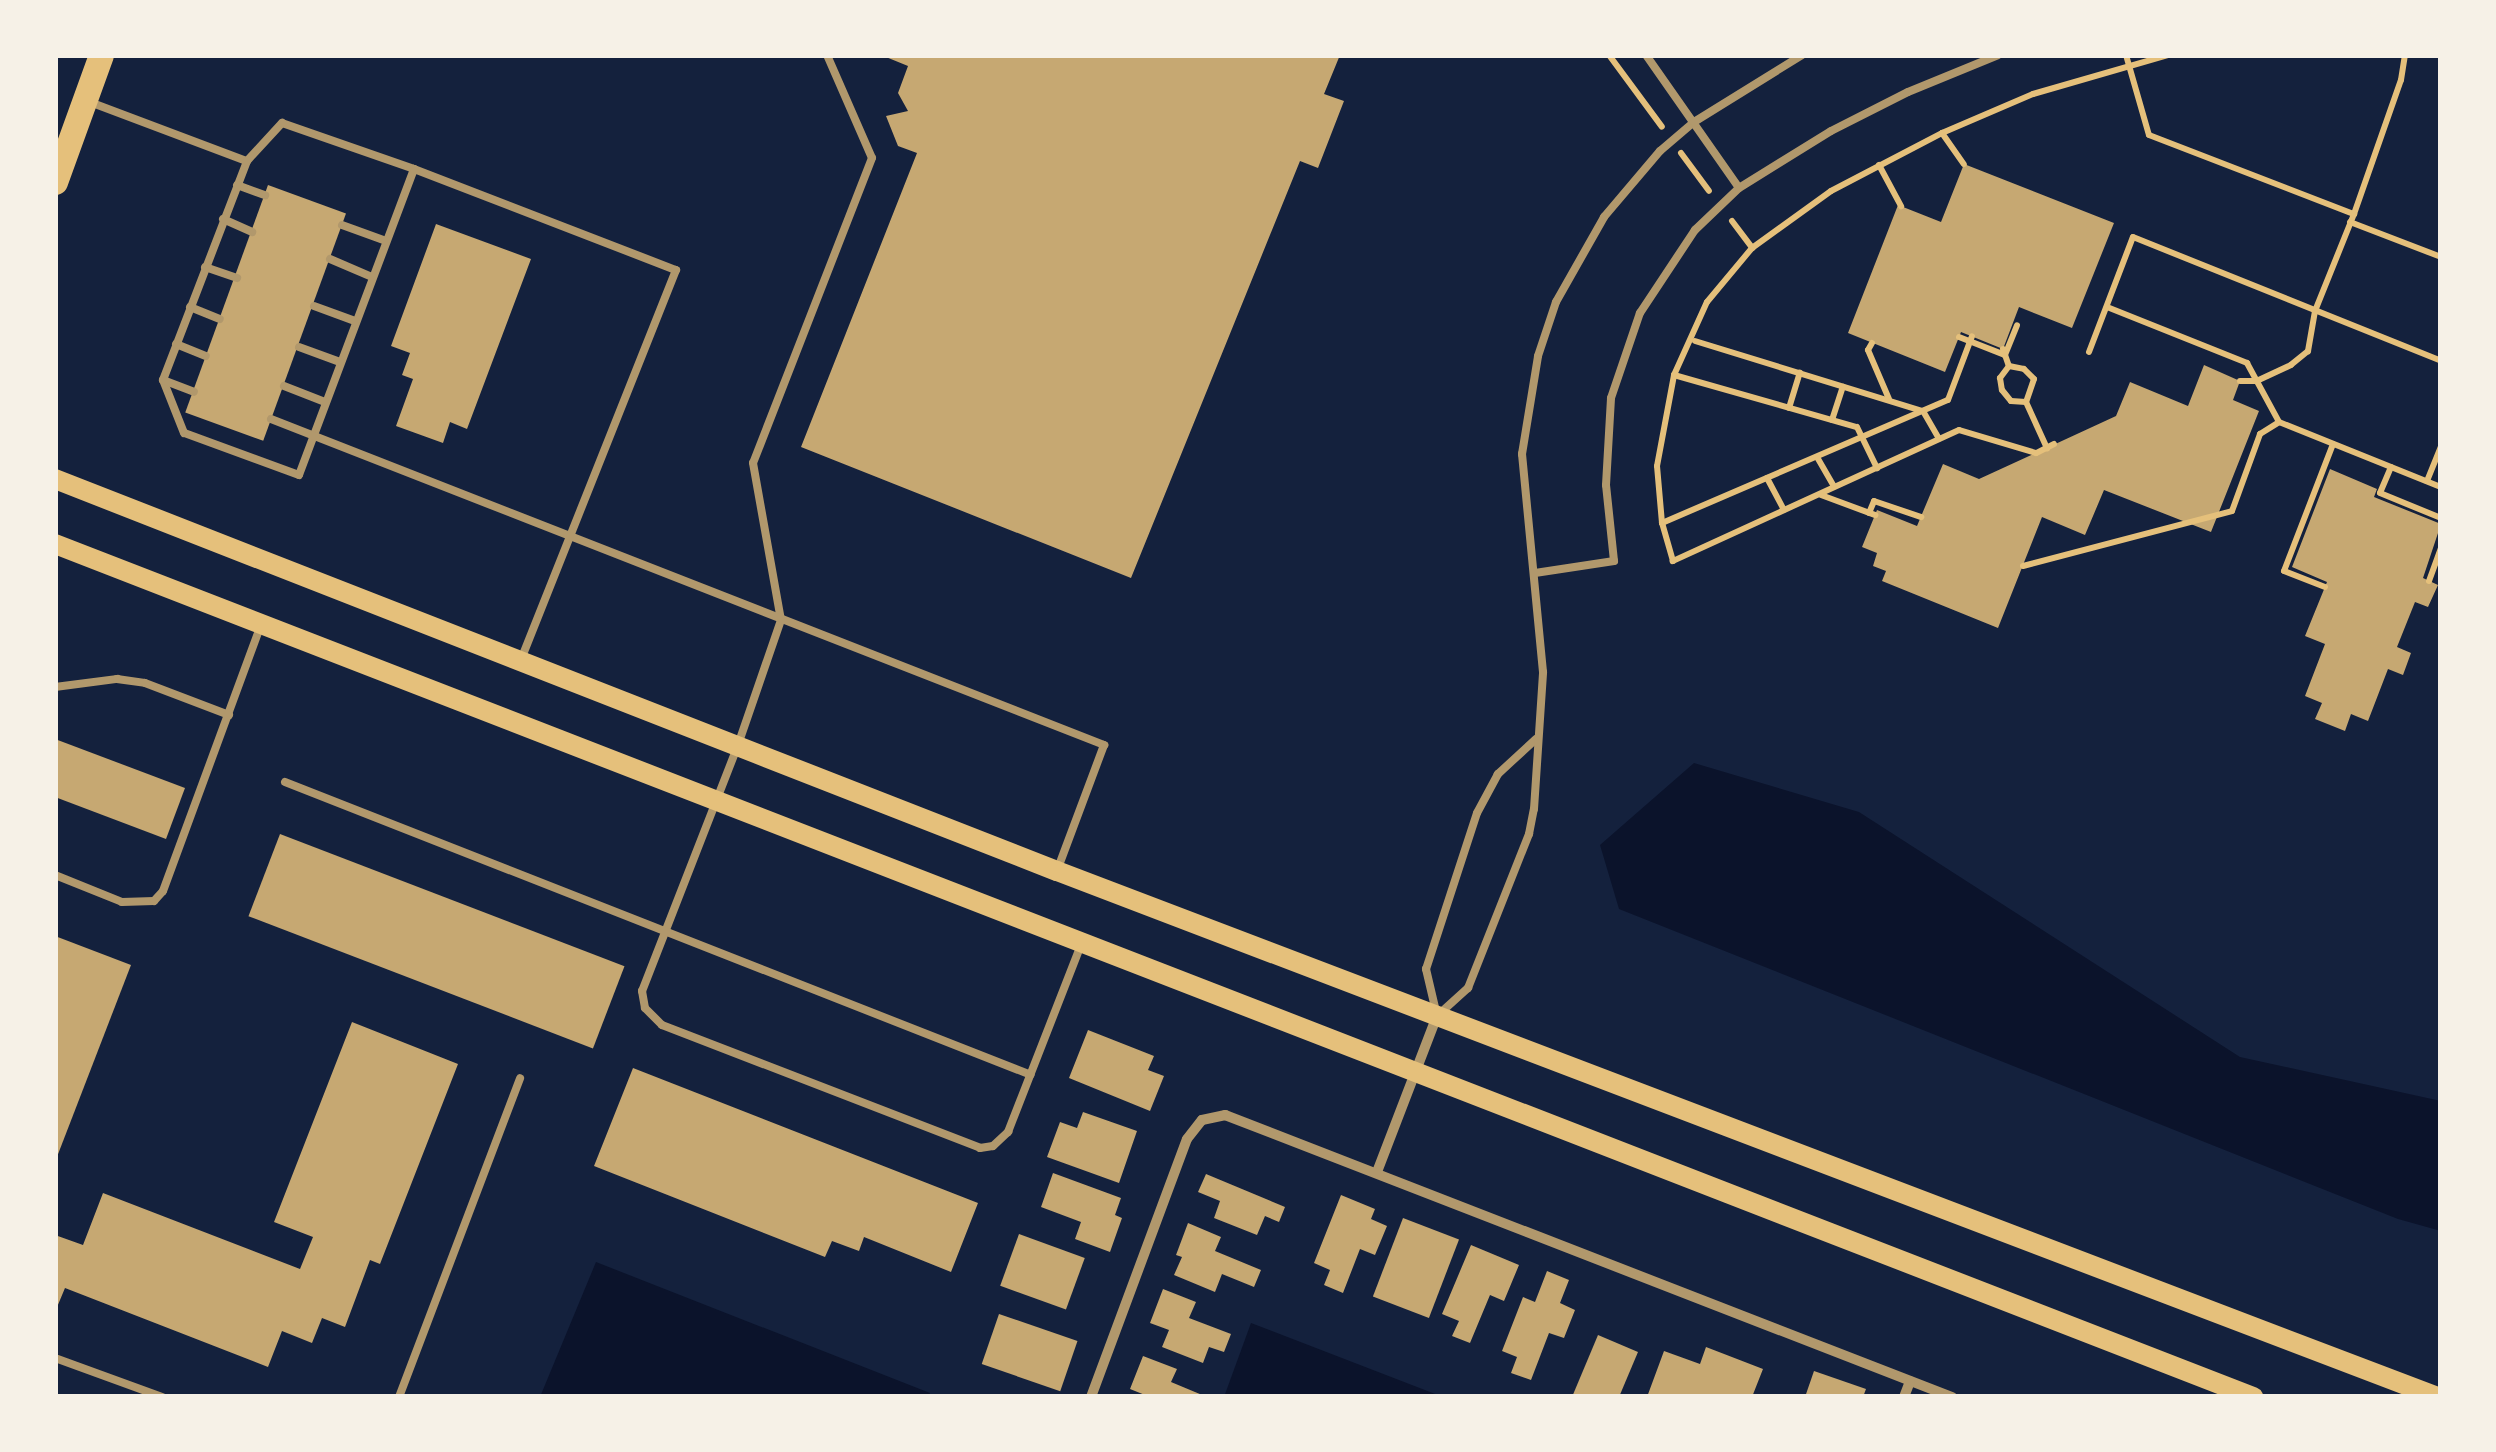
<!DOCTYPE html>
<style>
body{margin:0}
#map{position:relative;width:2496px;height:1452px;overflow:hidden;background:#14213d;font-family:Ubuntu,sans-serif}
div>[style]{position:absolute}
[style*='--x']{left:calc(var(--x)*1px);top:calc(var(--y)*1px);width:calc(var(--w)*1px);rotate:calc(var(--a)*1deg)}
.water>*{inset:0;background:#0b132b}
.building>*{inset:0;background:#c6a872;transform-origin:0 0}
.path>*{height:6px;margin:-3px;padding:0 3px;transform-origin:3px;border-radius:3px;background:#e5c07b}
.service>*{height:8px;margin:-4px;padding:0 4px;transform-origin:4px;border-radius:4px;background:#b1986c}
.minor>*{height:10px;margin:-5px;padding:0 5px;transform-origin:5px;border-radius:5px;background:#b1986c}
.secondary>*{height:20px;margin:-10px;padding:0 10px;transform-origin:10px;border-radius:10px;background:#e5c07b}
.trunk>*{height:25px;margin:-12.5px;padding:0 12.5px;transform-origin:12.5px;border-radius:12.5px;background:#e5c07b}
span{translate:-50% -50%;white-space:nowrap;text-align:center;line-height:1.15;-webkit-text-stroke:8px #f6f1e7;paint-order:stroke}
.frame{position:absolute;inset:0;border:58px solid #f6f1e7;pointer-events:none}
</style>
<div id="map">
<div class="water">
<div style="clip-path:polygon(1694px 763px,1859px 812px,2240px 1057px,2441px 1101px,2441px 1231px,2398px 1219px,1619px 909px,1600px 845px)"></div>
<div style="clip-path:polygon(596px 1262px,930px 1393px,928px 1397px,540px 1397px)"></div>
<div style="clip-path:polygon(1251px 1323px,1443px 1397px,1224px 1397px)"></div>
</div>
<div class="building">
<div style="clip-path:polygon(881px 55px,1340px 55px,1324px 94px,1344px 101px,1318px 168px,1300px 161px,1131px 578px,801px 447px,917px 153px,898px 146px,886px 116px,908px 111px,898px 93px,908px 66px)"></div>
<div style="clip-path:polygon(1964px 164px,2114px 223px,2072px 328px,2019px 307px,2003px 349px,1961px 332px,1945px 372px,1848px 333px,1898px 205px,1941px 222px)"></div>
<div style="left:268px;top:185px;width:83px;height:242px;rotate:20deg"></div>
<div style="clip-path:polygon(436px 224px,531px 259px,467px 429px,450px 422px,443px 443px,396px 426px,413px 379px,402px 375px,410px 353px,391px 346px)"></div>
<div style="clip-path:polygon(2204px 365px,2240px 381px,2233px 400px,2259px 411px,2211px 532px,2104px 490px,2085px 535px,2042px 517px,1998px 628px,1882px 581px,1886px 571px,1873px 566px,1877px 553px,1862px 547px,1877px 510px,1917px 526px,1943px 464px,1979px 479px,2116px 416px,2130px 382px,2188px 406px)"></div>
<div style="clip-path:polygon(2330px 469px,2377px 489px,2374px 497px,2441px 524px,2423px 578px,2438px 585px,2428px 607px,2415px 602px,2397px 647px,2411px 653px,2403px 675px,2388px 669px,2368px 721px,2351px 714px,2345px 731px,2315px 719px,2322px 703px,2305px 696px,2325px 644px,2305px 636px,2327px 582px,2292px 567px)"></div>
<div style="clip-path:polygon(55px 739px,185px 788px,166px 839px,55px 797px)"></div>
<div style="left:280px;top:834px;width:369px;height:88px;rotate:21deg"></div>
<div style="clip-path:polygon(55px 936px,131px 965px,55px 1162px)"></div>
<div style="clip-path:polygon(352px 1022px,458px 1064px,380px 1264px,370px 1260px,345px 1327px,322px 1318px,312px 1343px,282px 1331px,268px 1367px,65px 1288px,55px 1312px,55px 1235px,83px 1245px,103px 1193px,300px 1269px,313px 1237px,274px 1222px)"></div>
<div style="clip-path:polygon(1088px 1030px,1154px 1056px,1148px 1070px,1164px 1076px,1150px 1111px,1069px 1078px)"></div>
<div style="clip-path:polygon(633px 1068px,978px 1203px,951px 1272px,864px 1237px,859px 1251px,832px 1241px,825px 1257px,594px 1166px)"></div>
<div style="clip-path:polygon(1083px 1112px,1137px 1131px,1119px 1183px,1047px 1157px,1060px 1122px,1077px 1128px)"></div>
<div style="clip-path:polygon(1053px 1173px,1121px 1198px,1115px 1215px,1122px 1218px,1110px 1252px,1075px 1239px,1081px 1222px,1041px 1207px)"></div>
<div style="clip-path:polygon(1206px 1174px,1285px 1207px,1279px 1222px,1265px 1216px,1257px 1235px,1214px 1218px,1220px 1201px,1198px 1192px)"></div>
<div style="clip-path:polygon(1341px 1195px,1375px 1209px,1371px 1219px,1387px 1226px,1375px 1255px,1360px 1249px,1343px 1293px,1324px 1285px,1330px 1270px,1314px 1263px)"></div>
<div style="left:1403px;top:1218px;width:60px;height:84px;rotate:21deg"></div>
<div style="clip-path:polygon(1188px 1223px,1221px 1237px,1215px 1251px,1261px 1270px,1254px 1287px,1222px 1274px,1215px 1292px,1174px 1275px,1182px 1257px,1176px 1255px)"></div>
<div style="left:1019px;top:1234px;width:70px;height:55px;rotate:20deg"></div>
<div style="clip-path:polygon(1471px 1245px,1519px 1265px,1504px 1301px,1490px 1295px,1470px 1343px,1452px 1336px,1459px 1321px,1442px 1314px)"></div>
<div style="clip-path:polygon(1547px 1271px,1569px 1280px,1560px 1303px,1575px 1310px,1564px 1338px,1549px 1333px,1531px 1380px,1511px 1373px,1517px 1357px,1502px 1351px,1523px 1297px,1535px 1302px)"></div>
<div style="clip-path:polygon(1163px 1289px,1196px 1302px,1189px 1318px,1231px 1334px,1224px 1352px,1209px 1347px,1203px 1363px,1162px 1347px,1169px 1330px,1150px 1323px)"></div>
<div style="left:999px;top:1314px;width:83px;height:53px;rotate:19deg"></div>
<div style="clip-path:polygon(1598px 1335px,1638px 1352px,1619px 1397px,1572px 1397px)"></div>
<div style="clip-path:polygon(1706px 1347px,1763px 1369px,1752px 1397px,1647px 1397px,1664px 1351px,1700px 1364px)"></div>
<div style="clip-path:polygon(1143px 1356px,1177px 1369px,1171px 1382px,1207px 1397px,1150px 1397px,1130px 1389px)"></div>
<div style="clip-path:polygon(1814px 1371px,1866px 1389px,1863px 1397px,1805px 1397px)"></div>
</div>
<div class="path">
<div style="--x:1609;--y:55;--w:89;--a:53.6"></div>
<div style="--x:2126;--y:55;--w:83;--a:74"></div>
<div style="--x:2149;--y:135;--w:220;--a:21.1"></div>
<div style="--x:2354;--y:214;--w:105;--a:111.9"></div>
<div style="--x:2315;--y:311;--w:41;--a:99.9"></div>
<div style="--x:2308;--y:351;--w:22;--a:141"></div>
<div style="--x:2291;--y:365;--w:38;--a:155"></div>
<div style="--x:2256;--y:381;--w:16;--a:180"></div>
<div style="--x:1942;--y:133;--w:38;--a:55"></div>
<div style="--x:1681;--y:153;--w:47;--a:53.6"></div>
<div style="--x:1879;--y:165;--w:47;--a:61.8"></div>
<div style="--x:2354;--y:214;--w:142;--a:-70.7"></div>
<div style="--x:2401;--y:80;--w:25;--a:-81"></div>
<div style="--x:1732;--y:221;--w:34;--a:53"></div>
<div style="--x:2350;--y:222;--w:97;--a:21"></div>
<div style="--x:2107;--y:307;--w:151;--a:21.8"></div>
<div style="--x:2247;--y:363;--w:67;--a:61.5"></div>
<div style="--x:2279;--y:422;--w:175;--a:21.9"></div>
<div style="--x:1959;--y:337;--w:49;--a:21.4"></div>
<div style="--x:2005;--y:355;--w:32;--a:-68"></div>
<div style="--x:1695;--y:341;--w:239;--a:17.1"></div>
<div style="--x:1923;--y:411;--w:32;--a:60"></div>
<div style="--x:1872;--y:343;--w:8;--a:120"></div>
<div style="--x:1868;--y:350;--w:53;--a:66.8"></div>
<div style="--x:2003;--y:349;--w:18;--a:71"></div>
<div style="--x:2009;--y:366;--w:15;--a:127"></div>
<div style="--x:2000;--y:378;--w:12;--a:81"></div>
<div style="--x:2002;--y:390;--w:14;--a:51"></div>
<div style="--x:2011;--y:401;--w:15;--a:4"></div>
<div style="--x:2026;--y:402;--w:51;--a:65.5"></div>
<div style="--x:2089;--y:352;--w:123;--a:-69.1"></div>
<div style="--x:2133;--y:237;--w:332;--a:21.9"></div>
<div style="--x:2009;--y:366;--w:15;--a:11"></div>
<div style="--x:2024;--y:369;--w:14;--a:45"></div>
<div style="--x:2034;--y:379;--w:24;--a:109"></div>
<div style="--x:1674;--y:375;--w:190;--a:15.9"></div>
<div style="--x:1857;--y:427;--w:46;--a:64"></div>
<div style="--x:1789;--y:408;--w:37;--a:-73"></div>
<div style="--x:1832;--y:420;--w:35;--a:-72"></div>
<div style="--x:2054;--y:444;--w:20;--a:153"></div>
<div style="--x:2036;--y:453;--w:80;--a:-163.4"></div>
<div style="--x:1959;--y:430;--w:315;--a:155.4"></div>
<div style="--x:1673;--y:561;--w:40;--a:-106"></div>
<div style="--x:1662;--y:523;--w:57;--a:-95"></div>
<div style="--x:1657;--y:466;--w:93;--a:-79.4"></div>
<div style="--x:1674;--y:375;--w:80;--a:-65.7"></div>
<div style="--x:1707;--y:302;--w:70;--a:-50.2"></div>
<div style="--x:1752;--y:248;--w:97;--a:-35.8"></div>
<div style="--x:1831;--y:191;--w:125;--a:-27.6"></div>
<div style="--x:1942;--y:133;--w:99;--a:-23.2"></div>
<div style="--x:2033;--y:94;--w:141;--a:-16.1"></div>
<div style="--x:1817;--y:457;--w:34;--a:60"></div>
<div style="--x:2391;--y:467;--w:28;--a:113"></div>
<div style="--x:2380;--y:493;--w:66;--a:22.3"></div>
<div style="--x:1767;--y:478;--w:36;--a:62"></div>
<div style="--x:2427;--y:481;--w:38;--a:-68"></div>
<div style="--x:1821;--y:495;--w:58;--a:20.3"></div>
<div style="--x:1869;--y:513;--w:13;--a:-67"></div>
<div style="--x:1874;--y:501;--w:50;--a:18.8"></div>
<div style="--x:1662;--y:523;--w:311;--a:-23.3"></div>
<div style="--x:1948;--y:400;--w:68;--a:-69.4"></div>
<div style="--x:2023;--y:566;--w:216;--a:-14.7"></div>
<div style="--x:2232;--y:511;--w:82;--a:-70"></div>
<div style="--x:2260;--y:434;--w:22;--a:-32"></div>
<div style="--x:2429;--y:581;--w:35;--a:-70"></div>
<div style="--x:2325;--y:587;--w:44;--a:-158.7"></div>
<div style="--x:2284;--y:571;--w:136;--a:-68.9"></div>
</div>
<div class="service">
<div style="--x:827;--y:55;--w:112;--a:66.4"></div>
<div style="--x:872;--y:158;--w:327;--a:111.3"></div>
<div style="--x:753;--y:463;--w:159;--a:79.9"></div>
<div style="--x:781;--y:620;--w:132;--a:109"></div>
<div style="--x:738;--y:745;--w:264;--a:111.3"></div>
<div style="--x:642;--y:991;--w:17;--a:80"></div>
<div style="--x:645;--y:1008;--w:24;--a:45"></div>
<div style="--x:662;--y:1025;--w:341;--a:21.1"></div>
<div style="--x:980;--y:1148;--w:13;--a:-9"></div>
<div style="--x:993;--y:1146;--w:21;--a:-43"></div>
<div style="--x:1008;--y:1132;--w:201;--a:-68.7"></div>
<div style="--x:1646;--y:55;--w:162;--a:55"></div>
<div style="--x:87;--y:101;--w:171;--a:20.6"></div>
<div style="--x:414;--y:169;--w:327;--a:110.6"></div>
<div style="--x:299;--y:475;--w:122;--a:-159.9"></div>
<div style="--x:184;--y:433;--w:57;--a:-111.6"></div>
<div style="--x:163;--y:380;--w:235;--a:-69"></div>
<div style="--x:247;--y:161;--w:52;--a:-47.4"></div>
<div style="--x:282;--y:123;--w:140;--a:19.2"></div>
<div style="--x:414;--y:169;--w:281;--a:21.1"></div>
<div style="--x:676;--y:270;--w:417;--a:111.7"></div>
<div style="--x:237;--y:185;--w:30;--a:20"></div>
<div style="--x:223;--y:219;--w:32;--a:24"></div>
<div style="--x:342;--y:225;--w:47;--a:20"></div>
<div style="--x:330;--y:259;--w:46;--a:23.2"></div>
<div style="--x:205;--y:267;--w:34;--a:19"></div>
<div style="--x:314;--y:306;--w:44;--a:20.1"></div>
<div style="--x:190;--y:307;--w:32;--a:22"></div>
<div style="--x:176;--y:344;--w:32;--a:22"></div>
<div style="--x:299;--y:347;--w:44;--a:20.1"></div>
<div style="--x:163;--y:380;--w:33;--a:21"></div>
<div style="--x:284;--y:386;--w:44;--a:21.3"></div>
<div style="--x:271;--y:419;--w:895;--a:21.37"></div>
<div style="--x:1104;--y:745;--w:134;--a:110.5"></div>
<div style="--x:1535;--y:573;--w:80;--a:-8.6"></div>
<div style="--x:1614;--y:561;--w:76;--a:-96"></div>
<div style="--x:1606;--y:485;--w:87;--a:-86.7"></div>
<div style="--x:1611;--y:398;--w:90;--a:-71.2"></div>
<div style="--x:1640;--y:313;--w:100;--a:-56.5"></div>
<div style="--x:1695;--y:230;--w:61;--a:-43.7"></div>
<div style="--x:1739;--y:188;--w:108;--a:-31.8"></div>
<div style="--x:1831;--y:131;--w:86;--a:-26.9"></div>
<div style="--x:1908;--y:92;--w:97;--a:-22.3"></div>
<div style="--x:55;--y:687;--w:63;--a:-7.4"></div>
<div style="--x:117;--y:679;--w:28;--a:8"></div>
<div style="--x:145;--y:683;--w:90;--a:20.9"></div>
<div style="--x:1536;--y:739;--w:52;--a:137.4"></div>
<div style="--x:1498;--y:774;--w:44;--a:118.3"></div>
<div style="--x:1477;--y:813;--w:164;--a:108.1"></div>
<div style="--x:1426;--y:969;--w:48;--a:76.8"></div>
<div style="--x:1437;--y:1016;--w:42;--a:-42.1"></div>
<div style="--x:1468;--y:988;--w:166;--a:-68.4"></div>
<div style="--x:1529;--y:834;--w:25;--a:-79"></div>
<div style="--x:1534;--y:809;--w:137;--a:-86.2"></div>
<div style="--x:1543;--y:672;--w:219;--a:-95.5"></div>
<div style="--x:1522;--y:454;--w:99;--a:-80.7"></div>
<div style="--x:1538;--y:356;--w:57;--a:-71.6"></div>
<div style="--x:1556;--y:302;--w:98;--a:-60.5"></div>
<div style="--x:1604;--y:217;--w:87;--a:-49.7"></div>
<div style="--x:1660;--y:151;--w:45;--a:-40.5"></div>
<div style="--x:1694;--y:122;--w:127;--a:-31.8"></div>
<div style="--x:285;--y:782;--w:801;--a:21.44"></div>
<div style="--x:55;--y:875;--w:72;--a:21.9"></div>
<div style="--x:122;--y:902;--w:32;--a:-2"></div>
<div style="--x:154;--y:901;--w:13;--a:-48"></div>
<div style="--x:163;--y:891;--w:283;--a:-69.8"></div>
<div style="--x:55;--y:1358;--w:114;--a:20"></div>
<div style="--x:399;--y:1397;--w:341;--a:-69.2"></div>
</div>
<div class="minor">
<div style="--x:1377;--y:1172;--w:167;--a:-69"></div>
<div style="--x:1091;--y:1397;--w:275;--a:-69.6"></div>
<div style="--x:1187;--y:1139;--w:24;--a:-52"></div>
<div style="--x:1202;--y:1120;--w:24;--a:-12"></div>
<div style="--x:1225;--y:1115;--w:780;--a:21.2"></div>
<div style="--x:1904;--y:1397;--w:17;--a:-69"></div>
</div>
<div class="secondary">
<div style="--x:55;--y:479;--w:1076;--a:21.37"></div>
<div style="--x:1057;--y:871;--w:1477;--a:20.86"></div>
<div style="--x:55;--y:544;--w:2358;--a:21.21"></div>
</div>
<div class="trunk">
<div style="--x:55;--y:182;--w:135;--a:-70.1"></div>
</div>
<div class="frame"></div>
</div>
